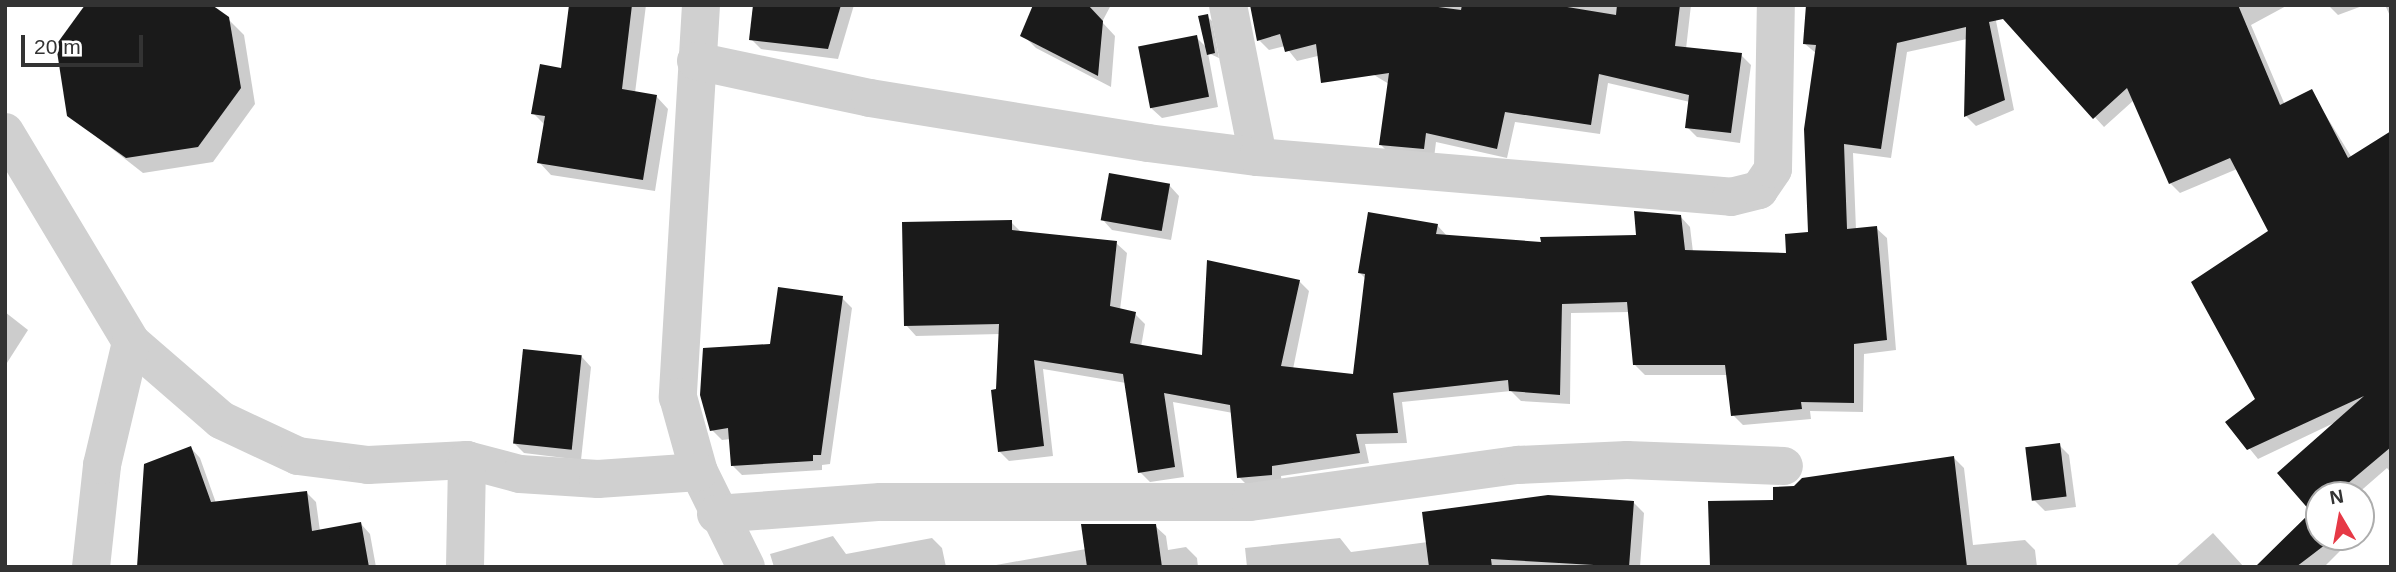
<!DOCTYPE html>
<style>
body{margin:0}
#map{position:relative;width:2396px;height:572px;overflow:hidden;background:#fff;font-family:Arial,sans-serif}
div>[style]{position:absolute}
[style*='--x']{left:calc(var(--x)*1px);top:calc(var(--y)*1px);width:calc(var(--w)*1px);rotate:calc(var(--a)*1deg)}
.shadow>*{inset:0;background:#0003}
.building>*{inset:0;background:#1a1a1a;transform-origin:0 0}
.street>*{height:38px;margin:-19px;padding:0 19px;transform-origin:19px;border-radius:19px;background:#d0d0d0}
span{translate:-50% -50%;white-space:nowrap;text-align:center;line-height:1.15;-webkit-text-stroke:7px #fff;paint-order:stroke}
.frame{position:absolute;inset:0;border:7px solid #333;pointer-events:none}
.north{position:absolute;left:2305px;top:481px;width:70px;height:70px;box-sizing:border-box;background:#fff;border:2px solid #adadad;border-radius:50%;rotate:350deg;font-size:19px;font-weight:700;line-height:28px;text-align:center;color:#333}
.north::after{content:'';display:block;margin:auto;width:24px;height:32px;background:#e63946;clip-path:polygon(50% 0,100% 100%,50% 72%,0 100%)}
.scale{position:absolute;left:21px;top:35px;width:122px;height:32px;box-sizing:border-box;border:4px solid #333;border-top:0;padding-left:9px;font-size:21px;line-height:24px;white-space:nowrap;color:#333;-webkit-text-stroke:5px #fff;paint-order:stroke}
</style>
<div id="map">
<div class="shadow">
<div style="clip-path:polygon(571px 5px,646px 5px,635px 93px,656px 96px,668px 109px,655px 191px,551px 175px,539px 162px,545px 125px,533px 113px,562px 70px)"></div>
<div style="clip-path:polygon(755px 5px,854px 5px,838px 59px,761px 49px,751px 39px)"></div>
<div style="clip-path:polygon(1035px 5px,1111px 5px,1102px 22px,1115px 36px,1111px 87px,1036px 48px,1023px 35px)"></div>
<div style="clip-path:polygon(1252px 5px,1351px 48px,1297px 61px,1285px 46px,1269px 50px,1259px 40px)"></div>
<div style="clip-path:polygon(1379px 5px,1691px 5px,1686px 49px,1741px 55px,1751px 65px,1740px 143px,1697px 137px,1687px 127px,1690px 102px,1608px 83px,1600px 134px,1515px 122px,1507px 158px,1436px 142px,1434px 158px,1391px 155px,1381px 145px,1389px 84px,1374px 75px)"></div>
<div style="clip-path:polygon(1807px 5px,2288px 5px,2251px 25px,2285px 105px,2311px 91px,2352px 158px,2391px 133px,2391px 473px,2387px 468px,2356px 495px,2319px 495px,2319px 537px,2334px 537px,2343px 548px,2324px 567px,2258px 567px,2314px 512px,2280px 473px,2338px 421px,2258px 459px,2228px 422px,2258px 400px,2193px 283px,2270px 232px,2237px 169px,2180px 193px,2170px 183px,2134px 100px,2104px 127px,1993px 6px,2014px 110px,1976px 126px,1966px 116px,1967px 39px,1907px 52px,1891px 158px,1853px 153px,1856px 230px,1876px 228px,1887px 238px,1896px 350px,1864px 354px,1863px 412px,1810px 411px,1811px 419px,1743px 425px,1733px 415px,1728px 375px,1645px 375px,1635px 365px,1630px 312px,1571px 313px,1570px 404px,1521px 401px,1511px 391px,1402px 402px,1407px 443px,1365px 444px,1369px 463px,1281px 476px,1282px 485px,1249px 487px,1239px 477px,1233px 413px,1173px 402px,1184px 477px,1150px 482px,1140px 472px,1126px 383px,1043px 369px,1053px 456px,1009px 461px,999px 451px,993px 391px,998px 391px,1000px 334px,916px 336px,906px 325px,904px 224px,1011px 222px,1022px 233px,1116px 243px,1127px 253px,1120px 310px,1135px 314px,1145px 324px,1141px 347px,1204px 357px,1208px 262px,1299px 281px,1309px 291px,1293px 369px,1355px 376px,1366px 279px,1359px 272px,1370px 214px,1437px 225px,1448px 237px,1542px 243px,1542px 238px,1638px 236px,1636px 213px,1680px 216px,1690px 227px,1693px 252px,1788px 255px,1786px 236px,1810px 234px,1806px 129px,1817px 54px,1805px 44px)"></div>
<div style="clip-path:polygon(2328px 5px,2365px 5px,2338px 15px)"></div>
<div style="clip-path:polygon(2385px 5px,2391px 5px,2391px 18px)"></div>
<div style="clip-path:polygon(1207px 16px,1212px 21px,1219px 58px,1208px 53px,1218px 107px,1162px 118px,1151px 108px,1196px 37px,1207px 48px)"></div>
<div style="clip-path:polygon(228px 19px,244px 35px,255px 104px,213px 162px,143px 173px,69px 115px)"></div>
<div style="clip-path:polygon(1169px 185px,1179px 196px,1171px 240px,1112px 230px,1102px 219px)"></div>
<div style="clip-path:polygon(842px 298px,852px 308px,830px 464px,822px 465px,822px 470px,742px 475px,732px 465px,731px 439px,722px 440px,712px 430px,771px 346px)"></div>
<div style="clip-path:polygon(5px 312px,28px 330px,5px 366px)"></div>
<div style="clip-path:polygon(581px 356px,591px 367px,581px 460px,524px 453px,514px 443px)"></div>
<div style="clip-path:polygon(2059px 445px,2069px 455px,2076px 507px,2045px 511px,2034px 500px)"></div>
<div style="clip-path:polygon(191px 448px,200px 458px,216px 503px,306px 492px,316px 502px,320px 531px,361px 524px,370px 534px,376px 567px,139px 567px)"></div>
<div style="clip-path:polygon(1954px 458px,1964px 468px,1973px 545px,2025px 540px,2035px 550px,2037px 567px,1712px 567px,1794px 487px)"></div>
<div style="clip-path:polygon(1633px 502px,1644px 513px,1640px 567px,1247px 567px,1245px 548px,1340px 538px,1351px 552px,1428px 542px)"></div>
<div style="clip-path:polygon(1155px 526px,1166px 536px,1168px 550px,1186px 547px,1197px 558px,1198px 567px,985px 567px,1086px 549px)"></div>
<div style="clip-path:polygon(2213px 533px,2244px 567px,2176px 567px,2176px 566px)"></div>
<div style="clip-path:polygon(833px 536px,846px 554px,932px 538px,942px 548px,946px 567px,774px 567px,770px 554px)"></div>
</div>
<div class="building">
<div style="clip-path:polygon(85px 5px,212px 5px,229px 17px,241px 88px,198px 147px,126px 158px,67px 116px,56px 45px)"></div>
<div style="clip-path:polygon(569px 5px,632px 5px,622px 89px,657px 95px,643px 180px,537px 163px,545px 116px,531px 114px,540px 64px,561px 68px)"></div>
<div style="clip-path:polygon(753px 5px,841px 5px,828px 49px,749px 40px)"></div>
<div style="clip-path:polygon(1033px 5px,1088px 5px,1103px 21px,1098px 76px,1020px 36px)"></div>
<div style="clip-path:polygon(1250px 5px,1423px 5px,1461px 10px,1462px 5px,1555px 5px,1616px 15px,1617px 5px,1680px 5px,1675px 46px,1742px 53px,1731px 133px,1685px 128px,1689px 95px,1599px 74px,1591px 125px,1505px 112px,1497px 149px,1426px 133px,1424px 149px,1379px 145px,1389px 73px,1321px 83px,1316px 44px,1285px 52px,1280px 34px,1257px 41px)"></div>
<div style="clip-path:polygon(1806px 5px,2238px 5px,2280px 105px,2312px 89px,2348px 158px,2391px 131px,2391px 447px,2334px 495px,2319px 495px,2314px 512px,2319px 537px,2334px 538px,2296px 567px,2255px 567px,2311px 512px,2277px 473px,2364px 396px,2247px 450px,2225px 422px,2255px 399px,2191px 282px,2268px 231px,2230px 158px,2169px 184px,2127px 88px,2093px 119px,2003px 19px,1989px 22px,2005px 100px,1964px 117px,1966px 27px,1897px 43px,1881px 149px,1844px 144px,1847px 229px,1877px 226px,1887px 340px,1854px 344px,1854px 403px,1801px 402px,1802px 409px,1731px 416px,1725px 365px,1633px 365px,1627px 302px,1562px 304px,1560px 395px,1509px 391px,1508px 380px,1393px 393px,1398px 433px,1356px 434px,1360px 453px,1272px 466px,1272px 475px,1237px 478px,1230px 405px,1164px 393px,1175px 467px,1138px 473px,1123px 374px,1034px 360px,1044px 446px,998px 452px,991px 390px,996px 389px,999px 324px,904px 326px,902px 222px,1012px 220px,1012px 230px,1117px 241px,1110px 306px,1136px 312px,1130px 343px,1202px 355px,1207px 260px,1300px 280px,1281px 366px,1353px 374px,1365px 274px,1358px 273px,1368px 212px,1438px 224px,1436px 234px,1541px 242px,1540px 237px,1636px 235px,1634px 211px,1681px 215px,1685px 250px,1786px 253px,1785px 234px,1808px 232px,1804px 129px,1816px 45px,1803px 44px)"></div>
<div style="clip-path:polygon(1208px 14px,1215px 53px,1207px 55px,1198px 16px)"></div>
<div style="left:1197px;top:35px;width:63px;height:60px;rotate:79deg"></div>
<div style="left:1109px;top:173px;width:62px;height:48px;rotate:10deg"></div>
<div style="clip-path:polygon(778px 287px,843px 296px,821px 455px,813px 455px,813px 461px,731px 466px,728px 428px,710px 431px,700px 395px,703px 348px,770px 344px)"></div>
<div style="left:523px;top:349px;width:59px;height:95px;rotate:6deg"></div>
<div style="left:2060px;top:443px;width:54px;height:35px;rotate:83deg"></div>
<div style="clip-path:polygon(191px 446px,211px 502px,307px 491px,312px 531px,361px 522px,369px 567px,137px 567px,144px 464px)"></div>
<div style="clip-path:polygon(1954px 456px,1967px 567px,1710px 567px,1708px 501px,1773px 500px,1773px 487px,1794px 486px,1802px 478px)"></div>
<div style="clip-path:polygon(1548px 495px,1634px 501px,1629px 567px,1491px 559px,1492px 567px,1429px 567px,1422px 512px)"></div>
<div style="clip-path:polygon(1081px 524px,1156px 524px,1162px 567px,1087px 567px)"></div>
</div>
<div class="street">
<div style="--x:701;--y:5;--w:393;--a:93.4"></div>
<div style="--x:678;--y:397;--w:78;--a:74.4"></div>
<div style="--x:699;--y:472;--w:106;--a:63.7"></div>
<div style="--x:1228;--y:5;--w:155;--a:78.8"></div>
<div style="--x:696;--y:61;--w:178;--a:12"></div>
<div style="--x:870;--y:98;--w:282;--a:9.2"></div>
<div style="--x:1148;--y:143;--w:111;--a:7.3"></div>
<div style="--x:1258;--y:157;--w:475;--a:4.8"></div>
<div style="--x:1731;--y:197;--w:29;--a:-14"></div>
<div style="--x:1759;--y:190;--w:25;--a:-56"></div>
<div style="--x:1773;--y:169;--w:164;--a:-89"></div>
<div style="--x:5;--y:132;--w:245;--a:59"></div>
<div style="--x:131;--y:342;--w:119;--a:40.9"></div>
<div style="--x:221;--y:420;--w:85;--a:25.1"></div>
<div style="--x:298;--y:456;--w:71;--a:7.3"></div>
<div style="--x:368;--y:465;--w:99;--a:-2.9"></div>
<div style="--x:467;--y:460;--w:55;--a:14.8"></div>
<div style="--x:520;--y:474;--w:78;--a:3.7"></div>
<div style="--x:598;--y:479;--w:101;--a:-4"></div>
<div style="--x:716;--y:514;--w:165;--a:-4.2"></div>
<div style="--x:881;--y:502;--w:369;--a:0"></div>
<div style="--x:1250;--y:502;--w:271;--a:-7.9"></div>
<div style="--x:1518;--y:465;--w:109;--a:-2.6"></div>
<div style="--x:1627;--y:460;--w:157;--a:2.2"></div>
<div style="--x:91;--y:567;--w:103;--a:-83.8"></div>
<div style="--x:102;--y:465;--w:126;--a:-76.7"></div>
<div style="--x:465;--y:567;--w:107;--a:-88.9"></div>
</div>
<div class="frame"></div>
<div class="north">N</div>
<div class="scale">20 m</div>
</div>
